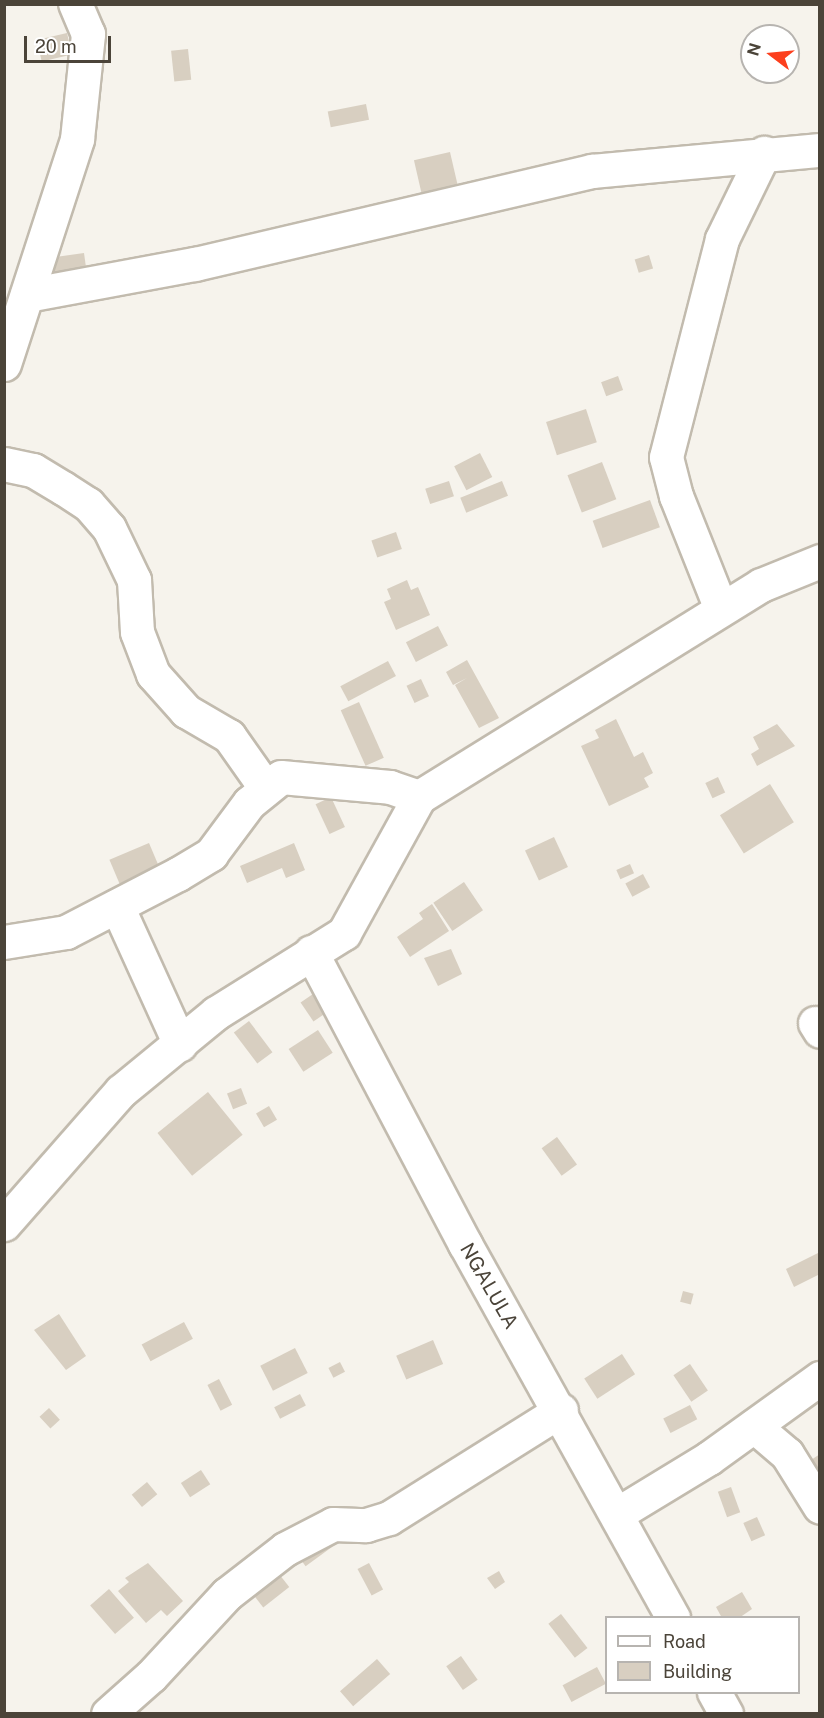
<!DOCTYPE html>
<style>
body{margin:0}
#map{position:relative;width:824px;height:1718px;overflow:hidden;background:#f6f3ec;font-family:"Public Sans",sans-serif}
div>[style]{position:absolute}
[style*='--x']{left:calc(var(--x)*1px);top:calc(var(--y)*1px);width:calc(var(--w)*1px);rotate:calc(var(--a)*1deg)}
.building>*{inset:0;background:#d8cfc1;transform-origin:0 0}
.roads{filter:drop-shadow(2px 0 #c2bbae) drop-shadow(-2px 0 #c2bbae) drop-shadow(0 2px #c2bbae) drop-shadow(0 -2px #c2bbae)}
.minor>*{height:33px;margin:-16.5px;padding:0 16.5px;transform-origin:16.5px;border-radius:16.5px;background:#fff}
span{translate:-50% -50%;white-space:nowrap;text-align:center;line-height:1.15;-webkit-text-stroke:4.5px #fff;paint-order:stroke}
.street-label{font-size:20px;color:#4b4439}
.frame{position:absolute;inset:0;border:6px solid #4b4439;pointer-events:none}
.legend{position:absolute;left:605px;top:1616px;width:195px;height:78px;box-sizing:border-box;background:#fff;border:2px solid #b7b4b0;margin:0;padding:8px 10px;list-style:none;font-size:18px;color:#4b4439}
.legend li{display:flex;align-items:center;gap:12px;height:30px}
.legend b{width:30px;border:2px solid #b7b4b0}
.north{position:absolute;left:740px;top:24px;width:60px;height:60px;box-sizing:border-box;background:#fff;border:2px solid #b7b4b0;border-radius:50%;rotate:286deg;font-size:16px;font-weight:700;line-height:24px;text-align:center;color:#4b4439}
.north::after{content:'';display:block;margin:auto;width:21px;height:27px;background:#fc3f1d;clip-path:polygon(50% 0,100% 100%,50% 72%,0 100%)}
.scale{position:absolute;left:24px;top:36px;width:87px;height:27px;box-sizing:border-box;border:3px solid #4b4439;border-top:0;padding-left:8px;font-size:18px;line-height:21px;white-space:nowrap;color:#4b4439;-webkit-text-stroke:4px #fff;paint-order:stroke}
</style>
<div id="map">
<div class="building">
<div style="left:67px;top:33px;width:22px;height:31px;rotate:77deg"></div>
<div style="left:188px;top:49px;width:31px;height:17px;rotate:84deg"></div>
<div style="left:366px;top:104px;width:16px;height:39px;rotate:79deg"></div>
<div style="left:450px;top:152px;width:36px;height:37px;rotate:77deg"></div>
<div style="left:84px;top:253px;width:22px;height:43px;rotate:82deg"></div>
<div style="left:649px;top:255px;width:14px;height:15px;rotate:73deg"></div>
<div style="left:618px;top:376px;width:15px;height:18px;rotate:70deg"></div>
<div style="left:586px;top:409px;width:35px;height:42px;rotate:72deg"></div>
<div style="left:480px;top:453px;width:27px;height:29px;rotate:63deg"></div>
<div style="left:602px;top:462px;width:40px;height:37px;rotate:69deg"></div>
<div style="left:449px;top:481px;width:16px;height:25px;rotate:72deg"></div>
<div style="left:502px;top:481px;width:16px;height:45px;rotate:68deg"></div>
<div style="left:650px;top:500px;width:29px;height:61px;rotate:70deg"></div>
<div style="left:396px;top:532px;width:18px;height:26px;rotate:71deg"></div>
<div style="clip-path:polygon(407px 580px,411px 590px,418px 587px,430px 615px,396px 630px,384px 602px,391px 599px,387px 589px)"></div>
<div style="left:438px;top:626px;width:22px;height:36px;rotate:63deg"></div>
<div style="clip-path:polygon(467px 660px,499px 718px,479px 728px,455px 685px,467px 678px,453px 685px,446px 672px)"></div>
<div style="left:388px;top:661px;width:17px;height:54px;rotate:62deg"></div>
<div style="left:421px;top:679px;width:19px;height:16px;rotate:65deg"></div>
<div style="left:359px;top:702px;width:61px;height:20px;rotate:66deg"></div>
<div style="clip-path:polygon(616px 719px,634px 757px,643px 752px,653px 773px,644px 778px,649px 787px,609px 806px,581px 746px,599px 738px,595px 730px)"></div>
<div style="clip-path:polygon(777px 724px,795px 746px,757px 766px,751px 754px,759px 749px,753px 737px)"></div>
<div style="left:718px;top:777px;width:17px;height:14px;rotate:65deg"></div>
<div style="left:770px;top:784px;width:45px;height:59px;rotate:58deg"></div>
<div style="left:331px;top:797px;width:33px;height:17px;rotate:65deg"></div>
<div style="left:554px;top:837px;width:33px;height:32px;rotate:65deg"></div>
<div style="left:149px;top:843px;width:26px;height:43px;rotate:67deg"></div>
<div style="clip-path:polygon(294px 843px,305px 870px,286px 878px,282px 868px,247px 883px,240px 866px)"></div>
<div style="left:630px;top:864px;width:10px;height:15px;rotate:66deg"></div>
<div style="left:643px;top:874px;width:15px;height:20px;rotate:62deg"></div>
<div style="left:464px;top:882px;width:34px;height:37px;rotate:56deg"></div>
<div style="clip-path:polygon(432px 904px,449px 931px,410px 957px,397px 937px,423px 919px,419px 913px)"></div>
<div style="clip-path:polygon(451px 949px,462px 974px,438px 986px,424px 958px)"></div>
<div style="left:313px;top:994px;width:23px;height:15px;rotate:56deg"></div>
<div style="left:249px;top:1021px;width:39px;height:19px;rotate:53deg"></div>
<div style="left:318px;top:1030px;width:27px;height:35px;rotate:57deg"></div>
<div style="left:241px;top:1088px;width:17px;height:15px;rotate:69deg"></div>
<div style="left:208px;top:1092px;width:55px;height:65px;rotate:51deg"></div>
<div style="left:269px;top:1106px;width:16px;height:15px;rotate:60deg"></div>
<div style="left:557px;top:1137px;width:34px;height:19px;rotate:54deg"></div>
<div style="clip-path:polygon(820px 1252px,820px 1274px,794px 1287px,786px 1269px)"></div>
<div style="left:683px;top:1291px;width:11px;height:11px;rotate:15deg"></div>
<div style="clip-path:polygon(59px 1314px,86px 1356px,66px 1370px,34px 1330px)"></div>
<div style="left:184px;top:1322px;width:19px;height:48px;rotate:62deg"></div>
<div style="left:433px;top:1340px;width:26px;height:40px;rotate:67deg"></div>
<div style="left:295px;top:1348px;width:28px;height:39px;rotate:63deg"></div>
<div style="left:622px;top:1354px;width:24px;height:45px;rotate:57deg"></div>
<div style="left:340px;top:1362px;width:11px;height:13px;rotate:63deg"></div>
<div style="left:690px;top:1364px;width:32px;height:20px;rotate:56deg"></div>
<div style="left:219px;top:1379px;width:29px;height:13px;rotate:63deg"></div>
<div style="left:300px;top:1394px;width:13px;height:29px;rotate:63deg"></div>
<div style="left:690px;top:1405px;width:16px;height:30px;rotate:63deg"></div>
<div style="left:49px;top:1408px;width:16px;height:13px;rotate:47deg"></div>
<div style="clip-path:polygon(820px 1454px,820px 1472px,807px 1480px,799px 1468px)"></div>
<div style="left:201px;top:1470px;width:17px;height:24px;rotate:57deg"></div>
<div style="left:147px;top:1482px;width:16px;height:20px;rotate:50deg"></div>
<div style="left:731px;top:1487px;width:27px;height:14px;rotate:70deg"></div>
<div style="left:757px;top:1517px;width:20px;height:15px;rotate:66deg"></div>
<div style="left:330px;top:1525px;width:19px;height:44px;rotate:54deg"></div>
<div style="clip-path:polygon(148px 1563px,183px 1601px,167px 1616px,161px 1610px,146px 1623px,118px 1591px,129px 1582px,125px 1578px)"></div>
<div style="left:369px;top:1563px;width:30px;height:13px;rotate:62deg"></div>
<div style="left:272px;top:1565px;width:28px;height:33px;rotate:52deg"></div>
<div style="clip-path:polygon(499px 1571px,505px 1582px,495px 1589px,487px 1578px)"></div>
<div style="left:109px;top:1589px;width:38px;height:25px;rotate:49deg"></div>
<div style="clip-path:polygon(742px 1592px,752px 1609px,739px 1618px,722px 1618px,716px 1607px)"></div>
<div style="left:561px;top:1614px;width:43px;height:16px;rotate:52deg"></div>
<div style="left:461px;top:1656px;width:29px;height:18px;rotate:55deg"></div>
<div style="left:377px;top:1659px;width:20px;height:49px;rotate:49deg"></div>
<div style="left:597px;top:1667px;width:19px;height:39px;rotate:62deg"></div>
</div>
<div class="roads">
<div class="minor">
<div style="--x:27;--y:295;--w:171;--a:-10.5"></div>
<div style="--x:195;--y:264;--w:408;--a:-13.2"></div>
<div style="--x:592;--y:171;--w:229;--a:-5.3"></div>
<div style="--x:4;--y:364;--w:237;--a:-72"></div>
<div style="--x:77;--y:139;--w:106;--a:-84"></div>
<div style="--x:88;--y:34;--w:33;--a:-113"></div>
<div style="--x:4;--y:464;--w:30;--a:12"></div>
<div style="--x:33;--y:470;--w:35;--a:31"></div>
<div style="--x:63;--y:488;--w:30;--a:33"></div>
<div style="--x:88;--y:504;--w:32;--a:49"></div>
<div style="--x:109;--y:528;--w:58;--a:64.3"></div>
<div style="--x:134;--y:580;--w:52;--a:86.7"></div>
<div style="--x:137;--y:632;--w:45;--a:69.1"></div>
<div style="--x:153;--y:674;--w:50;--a:48.3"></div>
<div style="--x:186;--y:711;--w:50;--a:30.2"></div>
<div style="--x:229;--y:736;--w:62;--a:54.8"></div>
<div style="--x:721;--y:609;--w:122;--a:-111.7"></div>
<div style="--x:676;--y:496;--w:40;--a:-104.4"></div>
<div style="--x:666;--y:457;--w:225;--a:-75.6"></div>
<div style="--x:722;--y:239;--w:96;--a:-64"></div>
<div style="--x:117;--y:906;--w:152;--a:65.5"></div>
<div style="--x:4;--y:942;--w:63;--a:-9.2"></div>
<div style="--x:66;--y:932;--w:126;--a:-27.4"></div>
<div style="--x:178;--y:874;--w:39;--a:-31"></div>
<div style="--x:211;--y:854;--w:64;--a:-53.3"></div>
<div style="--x:249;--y:803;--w:41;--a:-39.1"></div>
<div style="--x:281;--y:777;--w:109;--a:5.2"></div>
<div style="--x:390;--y:787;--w:31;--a:19"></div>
<div style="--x:311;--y:952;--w:330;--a:62.2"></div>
<div style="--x:465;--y:1244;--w:428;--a:60.9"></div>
<div style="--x:815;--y:1023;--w:9;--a:58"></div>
<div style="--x:4;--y:1224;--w:177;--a:-48.7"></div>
<div style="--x:121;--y:1091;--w:123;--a:-39.4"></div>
<div style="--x:216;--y:1013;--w:151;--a:-32"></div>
<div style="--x:344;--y:933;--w:155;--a:-61.1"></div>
<div style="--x:419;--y:797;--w:402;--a:-31.8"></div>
<div style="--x:761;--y:585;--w:64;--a:-22.1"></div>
<div style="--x:754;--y:1426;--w:43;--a:40.3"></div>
<div style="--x:787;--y:1454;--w:62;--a:58.1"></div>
<div style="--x:617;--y:1514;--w:108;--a:-31.3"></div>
<div style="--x:709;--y:1458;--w:137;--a:-35.8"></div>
<div style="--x:714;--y:1692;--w:25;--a:61"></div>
<div style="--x:108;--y:1714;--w:57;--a:-41.5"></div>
<div style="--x:151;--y:1676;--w:112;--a:-47.2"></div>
<div style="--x:227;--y:1594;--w:73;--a:-37.8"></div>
<div style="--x:285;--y:1549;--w:54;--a:-27.5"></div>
<div style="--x:333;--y:1524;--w:33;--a:2"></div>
<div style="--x:366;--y:1525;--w:24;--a:-17"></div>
<div style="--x:389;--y:1518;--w:203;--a:-32.1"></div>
</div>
</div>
<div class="street-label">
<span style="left:489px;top:1286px;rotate:60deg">NGALULA</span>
</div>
<div class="frame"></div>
<ul class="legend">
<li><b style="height:8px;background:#fff"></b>Road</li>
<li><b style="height:16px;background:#d8cfc1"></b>Building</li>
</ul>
<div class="north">N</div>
<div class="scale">20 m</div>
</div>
